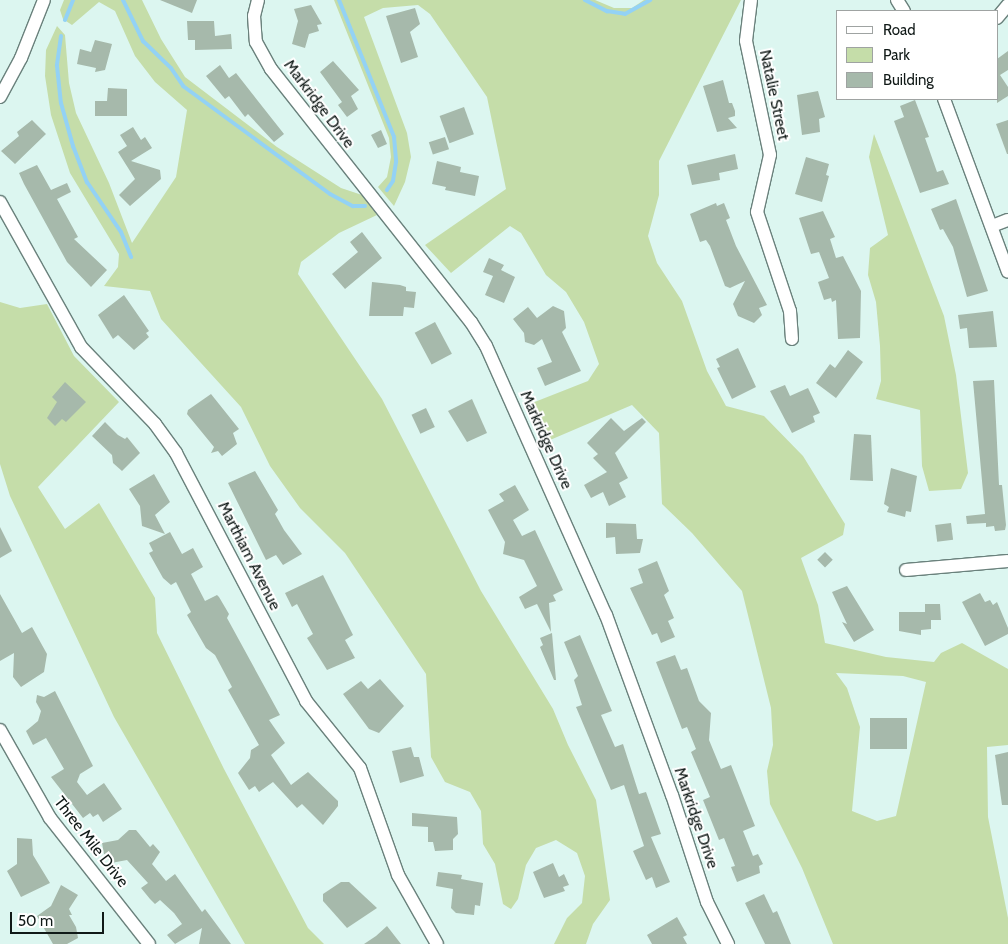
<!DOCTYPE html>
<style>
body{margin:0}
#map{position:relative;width:1008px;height:944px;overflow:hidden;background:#dcf6f0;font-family:Cabin,sans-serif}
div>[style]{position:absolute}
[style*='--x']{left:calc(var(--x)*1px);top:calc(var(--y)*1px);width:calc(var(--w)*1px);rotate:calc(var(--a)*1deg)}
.green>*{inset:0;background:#c5dda9}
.stream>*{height:4px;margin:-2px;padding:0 2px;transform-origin:2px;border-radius:2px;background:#93d2f5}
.building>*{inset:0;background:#a6b9ab;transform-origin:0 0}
.roads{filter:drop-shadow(1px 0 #6a817c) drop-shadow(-1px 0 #6a817c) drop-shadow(0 1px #6a817c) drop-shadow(0 -1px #6a817c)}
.minor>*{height:12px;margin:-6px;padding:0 6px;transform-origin:6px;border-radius:6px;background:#fff}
span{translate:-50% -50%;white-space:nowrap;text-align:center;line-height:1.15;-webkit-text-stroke:4px #fff;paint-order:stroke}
.street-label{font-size:16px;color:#101917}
.legend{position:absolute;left:836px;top:10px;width:162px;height:90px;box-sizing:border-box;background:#fff;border:1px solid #9fa3a2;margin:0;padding:6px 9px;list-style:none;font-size:15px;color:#101917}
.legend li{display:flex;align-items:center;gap:10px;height:25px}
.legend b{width:25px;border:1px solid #9fa3a2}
.scale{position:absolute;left:10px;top:912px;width:94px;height:22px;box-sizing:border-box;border:2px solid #101917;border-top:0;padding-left:6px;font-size:15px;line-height:18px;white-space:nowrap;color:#101917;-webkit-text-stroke:4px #fff;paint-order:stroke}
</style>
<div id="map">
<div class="green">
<div style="clip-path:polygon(64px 0,142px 0,161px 39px,185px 77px,277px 147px,341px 188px,362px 195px,377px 215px,339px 233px,301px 262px,298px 274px,382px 399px,481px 591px,553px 709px,568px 745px,596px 800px,610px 900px,593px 924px,586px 944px,554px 944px,567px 918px,582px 903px,585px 876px,577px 853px,556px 840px,536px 848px,526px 865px,518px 899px,511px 909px,503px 904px,495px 864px,483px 844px,481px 811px,470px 792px,445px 782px,431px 757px,426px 674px,345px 553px,300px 508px,270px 466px,241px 407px,161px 319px,150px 291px,104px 286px,118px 267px,119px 254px,70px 173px,51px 115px,45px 76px,46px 50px,57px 26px,65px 35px,69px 83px,76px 113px,109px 183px,132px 243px,176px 177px,187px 110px,155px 82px,135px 56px,115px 11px,99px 2px,72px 25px,63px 19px,60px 10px)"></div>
<div style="clip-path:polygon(evenodd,334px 0,595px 0,614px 8px,632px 8px,644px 0,741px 0,659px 161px,659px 195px,648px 236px,657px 263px,682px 301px,707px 371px,726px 406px,764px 416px,803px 456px,845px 524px,843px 535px,801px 558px,818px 605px,825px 643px,886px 657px,934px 662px,941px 653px,962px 643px,1008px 669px,1008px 745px,987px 747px,988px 817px,1008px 918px,1008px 944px,833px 944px,802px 868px,770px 804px,767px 771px,773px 745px,771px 708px,742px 591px,692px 533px,662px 504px,659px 433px,632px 405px,543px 443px,527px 405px,588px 381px,599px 364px,584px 322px,566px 292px,546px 275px,521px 233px,510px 226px,451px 273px,425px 245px,506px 189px,487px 97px,430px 14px,418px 5px,383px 8px,364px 17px,407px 133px,411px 157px,405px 182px,394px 206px,378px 187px,387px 177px,391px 157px,389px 138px,334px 0,836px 673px,903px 676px,926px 682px,896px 816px,877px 821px,852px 811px,860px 727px,847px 688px,836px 673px)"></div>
<div style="clip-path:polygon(874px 134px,944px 316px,956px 375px,968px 473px,961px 489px,929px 491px,922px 466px,920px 410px,876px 399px,881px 381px,880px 346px,876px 302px,868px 275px,870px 248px,888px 235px,869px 157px)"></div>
<div style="clip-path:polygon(0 302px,20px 308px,47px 304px,74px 356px,119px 402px,38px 487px,65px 529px,99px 503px,155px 598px,157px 633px,224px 769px,308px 928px,324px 944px,245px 944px,114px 717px,10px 496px,0 464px)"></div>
</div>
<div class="stream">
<div style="--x:123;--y:0;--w:46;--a:64"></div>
<div style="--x:143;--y:41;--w:39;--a:44"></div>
<div style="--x:171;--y:68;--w:22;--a:56"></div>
<div style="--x:183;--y:86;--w:182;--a:36.3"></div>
<div style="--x:330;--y:194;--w:26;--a:28"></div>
<div style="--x:353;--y:206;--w:12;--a:0"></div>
<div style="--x:339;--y:0;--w:148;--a:68.1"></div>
<div style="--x:394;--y:137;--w:25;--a:85"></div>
<div style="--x:396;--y:162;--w:19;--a:99"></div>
<div style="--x:393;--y:181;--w:11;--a:124"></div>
<div style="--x:585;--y:0;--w:25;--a:27"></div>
<div style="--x:607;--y:11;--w:18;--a:9"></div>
<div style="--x:625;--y:14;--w:29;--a:-29"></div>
<div style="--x:65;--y:20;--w:22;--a:-68"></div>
<div style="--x:61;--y:36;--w:30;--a:98"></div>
<div style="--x:57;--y:66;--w:37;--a:84"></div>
<div style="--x:61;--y:103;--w:45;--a:74.4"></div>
<div style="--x:73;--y:146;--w:39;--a:69"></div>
<div style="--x:87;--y:182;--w:60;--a:55.8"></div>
<div style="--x:121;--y:232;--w:27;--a:68"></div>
</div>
<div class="building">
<div style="clip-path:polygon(160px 0,197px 0,192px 13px)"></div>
<div style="clip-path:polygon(311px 5px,322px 24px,317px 25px,319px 31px,309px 34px,305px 48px,292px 44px,298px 21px,294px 9px)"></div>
<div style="clip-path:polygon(415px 8px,420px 24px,410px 32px,418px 57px,401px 63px,386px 16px)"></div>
<div style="clip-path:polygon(187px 21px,214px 21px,215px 36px,231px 34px,232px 49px,195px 50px,195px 40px,188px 40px)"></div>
<div style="clip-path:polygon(95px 40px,112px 44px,105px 70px,95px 72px,96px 68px,77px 64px,80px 49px,91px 52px)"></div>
<div style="clip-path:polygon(1008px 51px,1008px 70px,1000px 75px,1008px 87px,1008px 96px,997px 103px,997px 59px)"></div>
<div style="clip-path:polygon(333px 61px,359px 90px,351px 96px,358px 109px,347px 117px,338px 105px,342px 102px,320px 72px)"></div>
<div style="clip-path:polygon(220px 65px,229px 78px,236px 73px,284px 134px,274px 142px,248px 114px,245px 117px,229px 96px,225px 99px,206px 76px)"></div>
<div style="clip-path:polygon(723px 80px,729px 103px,732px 103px,735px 111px,735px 116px,728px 118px,737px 128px,717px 132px,703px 86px)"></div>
<div style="clip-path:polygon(108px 88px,127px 89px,127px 116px,95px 116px,95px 101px,107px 101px)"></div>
<div style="clip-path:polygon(818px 91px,825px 117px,819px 119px,820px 132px,802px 135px,797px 95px)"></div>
<div style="clip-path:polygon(915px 100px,929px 137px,925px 138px,937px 172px,943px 170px,949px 184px,920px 193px,894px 121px,904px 117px,900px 106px)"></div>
<div style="left:464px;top:107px;width:29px;height:26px;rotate:70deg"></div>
<div style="clip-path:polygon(32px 120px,46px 134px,15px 164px,1px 151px,19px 136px,17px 132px)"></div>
<div style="clip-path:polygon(1008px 120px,1008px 154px,1007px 154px,996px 124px)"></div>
<div style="clip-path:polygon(133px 127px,141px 140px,145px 137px,152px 148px,131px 161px,160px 170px,161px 179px,130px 206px,119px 195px,135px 179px,118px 152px,127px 146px,120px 135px)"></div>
<div style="clip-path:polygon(381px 130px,387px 144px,378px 148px,371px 135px)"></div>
<div style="left:445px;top:137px;width:13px;height:17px;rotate:72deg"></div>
<div style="clip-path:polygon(735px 154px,738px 169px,719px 173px,720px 180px,692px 185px,687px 165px)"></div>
<div style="clip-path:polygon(806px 157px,829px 164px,826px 175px,829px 176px,822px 202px,795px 194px)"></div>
<div style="clip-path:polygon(437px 161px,461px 167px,460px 172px,479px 176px,475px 196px,445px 190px,446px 187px,432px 184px)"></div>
<div style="clip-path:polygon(37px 165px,51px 190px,67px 183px,71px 192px,57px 199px,78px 237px,74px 239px,107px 270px,91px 287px,67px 262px,24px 184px,19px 173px)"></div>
<div style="clip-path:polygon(956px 199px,988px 291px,967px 297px,953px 247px,943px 229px,940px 230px,931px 209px)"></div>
<div style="clip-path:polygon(716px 203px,717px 206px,724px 203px,730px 218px,726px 220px,736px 246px,767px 305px,759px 308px,762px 315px,754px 323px,738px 316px,733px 304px,745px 281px,730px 288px,725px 286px,710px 246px,706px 240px,700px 242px,690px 214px)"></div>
<div style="clip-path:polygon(823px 211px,835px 237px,830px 239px,836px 258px,843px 256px,861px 291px,860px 338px,838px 339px,836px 300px,832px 302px,831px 298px,824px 300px,818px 282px,829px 278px,819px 252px,811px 254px,799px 218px)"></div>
<div style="clip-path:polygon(362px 232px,382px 258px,345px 289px,332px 274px,358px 252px,350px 242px)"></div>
<div style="clip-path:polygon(489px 258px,504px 265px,501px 270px,515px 277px,504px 303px,485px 295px,493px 276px,483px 272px)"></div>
<div style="clip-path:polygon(372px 282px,400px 285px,406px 287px,406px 291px,416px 292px,414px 308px,404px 307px,403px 316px,369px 316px)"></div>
<div style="clip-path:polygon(124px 295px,149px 331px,146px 333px,149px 337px,134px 350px,118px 335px,113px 339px,98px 315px)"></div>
<div style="clip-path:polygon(553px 306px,564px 311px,566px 328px,562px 332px,581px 371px,545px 386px,537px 368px,552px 362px,542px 339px,534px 345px,525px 342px,524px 333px,513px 319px,528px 307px,537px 318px)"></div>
<div style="clip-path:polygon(993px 311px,997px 347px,969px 348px,967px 328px,960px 329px,958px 315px)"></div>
<div style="left:435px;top:322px;width:36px;height:23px;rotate:62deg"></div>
<div style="clip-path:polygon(738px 348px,756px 387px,732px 399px,717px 368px,720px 367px,716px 359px)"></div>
<div style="clip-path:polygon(848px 350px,863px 362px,836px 398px,816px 383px,830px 364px,835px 368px)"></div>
<div style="clip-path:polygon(994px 380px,999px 485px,1002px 485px,1006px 525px,1005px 530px,995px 531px,994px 526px,986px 527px,986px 523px,967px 524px,966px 516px,985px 514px,973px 381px)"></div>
<div style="clip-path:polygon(65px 382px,86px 402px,66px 422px,62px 419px,55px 426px,47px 418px,57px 402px,52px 397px)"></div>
<div style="clip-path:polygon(785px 385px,790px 396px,808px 388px,820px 413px,813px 416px,815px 422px,792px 433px,770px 391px)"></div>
<div style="clip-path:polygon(211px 394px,239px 429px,233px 433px,237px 444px,222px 456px,218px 451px,211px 453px,214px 447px,187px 414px,188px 410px)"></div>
<div style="clip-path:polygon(472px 399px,487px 433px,467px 442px,448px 411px)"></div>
<div style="left:426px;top:408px;width:21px;height:16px;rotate:65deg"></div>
<div style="clip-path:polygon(611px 418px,624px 431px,642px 418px,646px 422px,615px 453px,628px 478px,619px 483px,626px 497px,609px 506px,603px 492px,591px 498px,584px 485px,607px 472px,593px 458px,598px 454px,587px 443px)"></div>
<div style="clip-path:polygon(105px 422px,118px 435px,125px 439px,127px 437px,140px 453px,122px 471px,113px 463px,112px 455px,92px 436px)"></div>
<div style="clip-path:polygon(854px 434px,871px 435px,873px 481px,850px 480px)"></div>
<div style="clip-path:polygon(891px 468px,917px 476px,911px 512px,906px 511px,905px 517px,887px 512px,889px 507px,884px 504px)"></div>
<div style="clip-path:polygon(255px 471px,278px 510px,275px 514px,284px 530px,302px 554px,283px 565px,276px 555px,266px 560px,228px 483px)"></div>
<div style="clip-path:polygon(154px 474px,170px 502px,155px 515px,165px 534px,142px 526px,140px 506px,129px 489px)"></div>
<div style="clip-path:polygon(515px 485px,529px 510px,513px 520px,522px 536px,535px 530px,563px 590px,553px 595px,556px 601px,549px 603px,551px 632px,537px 604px,525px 609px,519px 597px,537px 586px,524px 560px,503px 554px,505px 542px,488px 510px,504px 501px,499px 494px)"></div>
<div style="clip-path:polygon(606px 523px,636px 524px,637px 539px,643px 539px,640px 553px,616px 554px,615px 537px,606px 538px)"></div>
<div style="left:951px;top:523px;width:17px;height:16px;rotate:83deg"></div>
<div style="clip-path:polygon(0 527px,12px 551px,0 558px)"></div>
<div style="clip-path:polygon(170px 532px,182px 554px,193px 548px,203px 567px,191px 574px,205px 601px,217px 595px,219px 597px,229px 614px,227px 618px,280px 715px,269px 720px,285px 743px,271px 755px,291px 785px,308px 772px,338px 801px,338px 806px,323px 825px,302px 804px,297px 808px,273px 782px,259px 792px,255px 786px,249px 790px,238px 773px,250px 758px,251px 750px,259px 745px,228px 690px,232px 687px,215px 655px,206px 648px,187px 615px,191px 612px,176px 582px,171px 585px,163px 578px,149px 553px,153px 551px,149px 543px)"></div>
<div style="left:825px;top:552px;width:11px;height:11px;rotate:45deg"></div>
<div style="clip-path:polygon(657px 561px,669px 591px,664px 595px,674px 618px,668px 621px,675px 637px,661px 643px,657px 633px,652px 635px,630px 588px,643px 583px,638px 569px)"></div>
<div style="clip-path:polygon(323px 575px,353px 635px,345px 640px,355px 658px,327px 670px,307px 638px,313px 634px,297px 604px,292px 607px,285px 593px)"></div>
<div style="clip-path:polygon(847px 586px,874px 630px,854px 642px,842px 622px,847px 624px,832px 592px)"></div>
<div style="clip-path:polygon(980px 593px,985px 602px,990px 600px,993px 605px,997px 602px,1008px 628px,1008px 634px,985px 646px,962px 602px)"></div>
<div style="clip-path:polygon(0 594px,22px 633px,32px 627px,47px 654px,44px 672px,21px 687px,13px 677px,14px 653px,0 661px)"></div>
<div style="clip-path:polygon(925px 604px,940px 604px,941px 620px,931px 620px,931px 629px,921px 630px,921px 635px,899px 631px,899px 612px,925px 612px)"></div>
<div style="clip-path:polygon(552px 633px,556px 680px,554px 680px,540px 647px,543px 645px,540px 638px)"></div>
<div style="clip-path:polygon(580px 635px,612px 711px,601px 715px,615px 747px,623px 744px,639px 794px,646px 792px,661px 834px,651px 837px,670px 882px,656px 888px,652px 877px,646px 880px,633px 851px,644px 846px,624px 785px,611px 790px,576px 707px,582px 705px,574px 680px,578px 676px,564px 642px)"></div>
<div style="clip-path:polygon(675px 655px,681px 670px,687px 668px,699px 701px,711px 713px,709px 740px,721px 769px,731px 765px,755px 826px,743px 831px,753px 856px,758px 854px,763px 864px,759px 866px,760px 873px,737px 882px,731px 867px,735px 866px,724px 838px,719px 840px,703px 800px,710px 797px,691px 752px,696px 749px,687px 727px,682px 729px,656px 662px)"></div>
<div style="clip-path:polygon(380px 679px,404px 706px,379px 733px,369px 729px,343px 694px,361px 681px,368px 689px)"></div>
<div style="clip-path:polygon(55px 691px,93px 766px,80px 774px,77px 782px,87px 795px,104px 783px,122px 809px,103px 822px,98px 814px,93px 817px,90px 813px,83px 818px,51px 777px,64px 769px,46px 738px,33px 745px,26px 731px,38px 721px,41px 711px,36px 702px,37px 695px,44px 697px)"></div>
<div style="left:870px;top:718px;width:37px;height:31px"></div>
<div style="clip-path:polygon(411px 747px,414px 757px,419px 757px,424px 776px,400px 783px,392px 751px)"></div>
<div style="clip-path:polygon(1008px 752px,1008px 805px,1002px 805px,995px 755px)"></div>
<div style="clip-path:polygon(412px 813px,457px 817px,458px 834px,453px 839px,453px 850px,435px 851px,433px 842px,428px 842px,428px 827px,412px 826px)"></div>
<div style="clip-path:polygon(129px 830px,136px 830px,150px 847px,153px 844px,160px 852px,152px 864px,166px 881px,175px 874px,202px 912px,205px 909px,231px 944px,199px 944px,202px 928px,175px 944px,167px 935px,182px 924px,174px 913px,160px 900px,155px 904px,150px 899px,141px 888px,148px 883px,127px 860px,111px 863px,104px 854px,102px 843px,118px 840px)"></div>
<div style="clip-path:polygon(17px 838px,32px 839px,33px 855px,50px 883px,21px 897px,7px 871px,17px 864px)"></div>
<div style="clip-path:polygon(553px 863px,559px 877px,564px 874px,569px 885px,563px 887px,565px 891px,544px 898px,533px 872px)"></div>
<div style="clip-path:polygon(438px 872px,462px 875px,461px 879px,483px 883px,480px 906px,475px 905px,474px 915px,456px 913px,451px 908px,453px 889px,436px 886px)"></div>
<div style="clip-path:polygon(341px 882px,349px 882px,377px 908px,347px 928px,323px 901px,323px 894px)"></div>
<div style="clip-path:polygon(61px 885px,78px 895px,69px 909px,72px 915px,69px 915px,76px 927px,78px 938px,67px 944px,53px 944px,37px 916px,51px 906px)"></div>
<div style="clip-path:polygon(764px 894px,773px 913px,777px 911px,791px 944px,765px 944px,745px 903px)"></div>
<div style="clip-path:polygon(677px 917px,687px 935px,683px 937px,687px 944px,652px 944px,647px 935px)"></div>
<div style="clip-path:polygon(387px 926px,401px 944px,364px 944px,376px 936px)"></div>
</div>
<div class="roads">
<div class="minor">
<div style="--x:258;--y:0;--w:16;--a:104"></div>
<div style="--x:254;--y:16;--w:26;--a:86"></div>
<div style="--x:256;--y:42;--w:31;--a:61"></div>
<div style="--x:271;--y:69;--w:323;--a:51.7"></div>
<div style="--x:471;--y:322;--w:28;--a:58"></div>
<div style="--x:486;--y:346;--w:295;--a:66"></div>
<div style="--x:606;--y:615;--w:192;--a:69.9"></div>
<div style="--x:672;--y:795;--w:113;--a:71.9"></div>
<div style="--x:707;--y:902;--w:47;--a:63.4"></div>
<div style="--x:751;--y:0;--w:41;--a:97"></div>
<div style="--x:746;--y:41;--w:116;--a:78.1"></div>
<div style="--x:770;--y:155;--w:58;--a:102.8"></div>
<div style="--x:757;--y:212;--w:104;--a:71.6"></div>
<div style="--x:790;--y:311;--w:28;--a:86"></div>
<div style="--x:897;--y:0;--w:13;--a:58"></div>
<div style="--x:997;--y:18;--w:17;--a:-50"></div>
<div style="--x:0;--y:97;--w:44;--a:-61.7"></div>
<div style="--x:21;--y:58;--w:62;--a:-68.4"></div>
<div style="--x:944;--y:99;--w:184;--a:69.7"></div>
<div style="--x:0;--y:202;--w:166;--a:60.8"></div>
<div style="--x:81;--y:347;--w:107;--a:46.1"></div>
<div style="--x:155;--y:424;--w:36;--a:54"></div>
<div style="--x:176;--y:453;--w:280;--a:62.3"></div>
<div style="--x:306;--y:701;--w:86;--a:51.1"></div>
<div style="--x:360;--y:768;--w:114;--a:70.4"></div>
<div style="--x:398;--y:875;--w:79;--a:60.5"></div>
<div style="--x:992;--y:226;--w:17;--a:-21"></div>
<div style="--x:906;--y:570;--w:102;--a:-5"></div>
<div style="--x:0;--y:730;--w:101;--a:60.4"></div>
<div style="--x:50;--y:818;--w:160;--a:51.8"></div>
</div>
</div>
<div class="street-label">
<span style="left:774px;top:95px;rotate:78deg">Natalie Street</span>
<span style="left:319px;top:104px;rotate:53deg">Markridge Drive</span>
<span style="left:546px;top:440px;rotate:66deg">Markridge Drive</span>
<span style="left:249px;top:556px;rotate:63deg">Marthiam Avenue</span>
<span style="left:696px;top:818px;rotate:71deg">Markridge Drive</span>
<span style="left:91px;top:842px;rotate:52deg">Three Mile Drive</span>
</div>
<ul class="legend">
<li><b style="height:6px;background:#fff"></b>Road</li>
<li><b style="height:14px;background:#c5dda9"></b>Park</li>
<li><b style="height:14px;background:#a6b9ab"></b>Building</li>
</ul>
<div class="scale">50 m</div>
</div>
